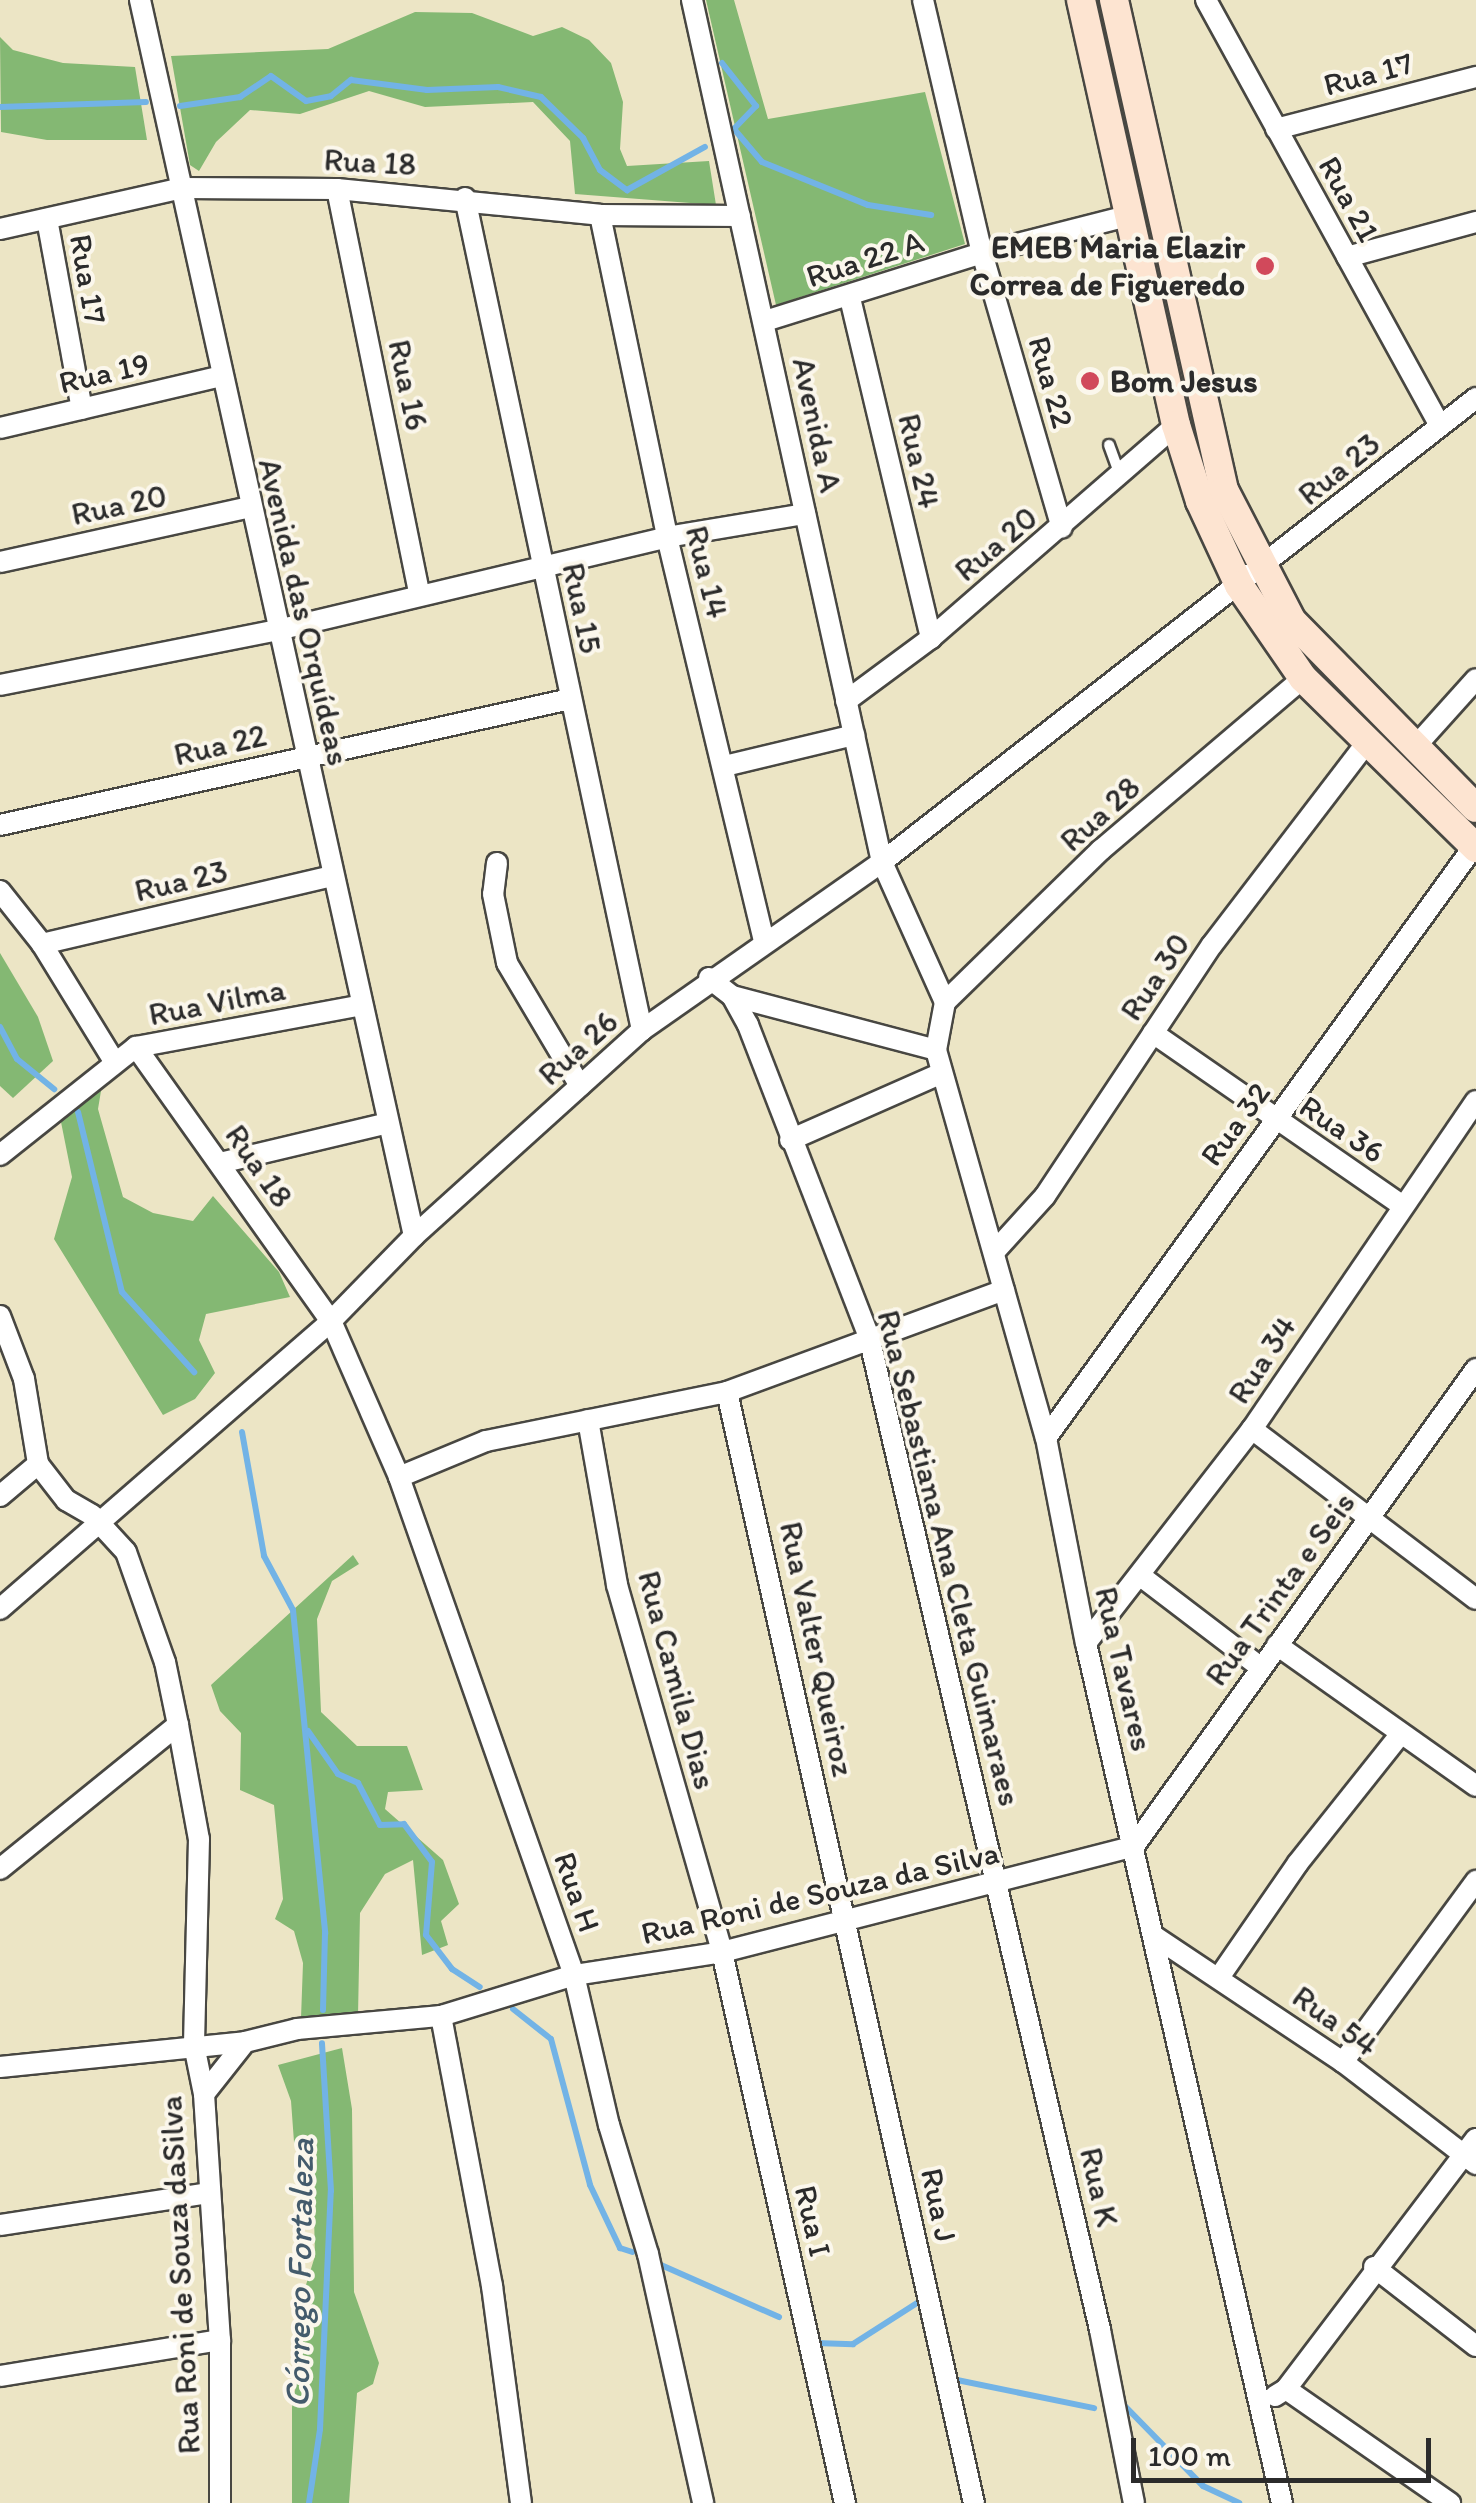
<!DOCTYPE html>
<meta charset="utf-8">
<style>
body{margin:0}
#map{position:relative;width:1476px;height:2503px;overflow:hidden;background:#ece5c5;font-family:Itim,sans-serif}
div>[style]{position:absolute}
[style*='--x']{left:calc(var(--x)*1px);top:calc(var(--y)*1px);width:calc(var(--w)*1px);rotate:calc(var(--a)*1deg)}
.forest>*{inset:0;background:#84b873}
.stream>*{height:6px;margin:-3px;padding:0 3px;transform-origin:3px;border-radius:3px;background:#72b3e6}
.roads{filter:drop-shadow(2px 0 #484742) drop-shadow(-2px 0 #484742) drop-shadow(0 2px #484742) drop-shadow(0 -2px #484742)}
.lane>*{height:10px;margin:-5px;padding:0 5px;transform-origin:5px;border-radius:5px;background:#fff}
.street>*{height:20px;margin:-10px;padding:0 10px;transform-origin:10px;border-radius:10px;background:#fff}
.secondary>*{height:28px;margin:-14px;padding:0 14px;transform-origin:14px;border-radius:14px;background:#fde4d1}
.dots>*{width:28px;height:28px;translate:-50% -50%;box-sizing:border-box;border:5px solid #fbf7ec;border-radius:50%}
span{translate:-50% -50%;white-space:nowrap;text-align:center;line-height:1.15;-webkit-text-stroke:8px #fbf7ec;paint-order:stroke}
.street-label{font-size:32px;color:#2b2b2b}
.poi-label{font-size:32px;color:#2b2b2b;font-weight:700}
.right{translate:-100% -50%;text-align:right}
.left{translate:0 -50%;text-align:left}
.water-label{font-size:35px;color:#445b6c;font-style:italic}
.scale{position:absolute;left:1131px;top:2438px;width:300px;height:45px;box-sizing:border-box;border:5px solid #2b2b2b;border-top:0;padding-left:12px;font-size:30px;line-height:35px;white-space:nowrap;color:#2b2b2b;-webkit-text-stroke:8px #fbf7ec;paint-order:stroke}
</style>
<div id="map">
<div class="forest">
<div style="clip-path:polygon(706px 0,734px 0,768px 119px,925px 92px,965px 244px,776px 305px)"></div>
<div style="clip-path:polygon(415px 12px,472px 13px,533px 36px,562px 27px,589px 40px,611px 63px,623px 102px,620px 149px,627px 166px,709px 161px,716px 205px,575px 194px,570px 141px,533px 102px,425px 107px,369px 91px,300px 114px,250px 110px,216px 142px,199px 171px,190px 165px,171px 56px,328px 49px)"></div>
<div style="clip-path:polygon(0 37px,13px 50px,63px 63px,135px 67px,147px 140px,47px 140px,1px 132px)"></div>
<div style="clip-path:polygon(0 953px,38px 1017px,53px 1061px,13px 1098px,0 1086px)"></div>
<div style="clip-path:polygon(102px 1085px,98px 1109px,123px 1197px,153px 1213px,193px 1221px,213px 1196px,279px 1272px,290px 1297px,206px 1314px,199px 1340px,215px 1373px,195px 1399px,163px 1415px,54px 1239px,72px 1177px,61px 1122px)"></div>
<div style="clip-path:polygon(353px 1555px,359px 1564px,332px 1581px,317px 1619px,321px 1712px,357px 1746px,407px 1746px,423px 1790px,388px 1792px,385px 1809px,443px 1860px,459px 1904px,441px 1921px,448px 1945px,422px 1955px,413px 1860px,385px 1874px,360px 1913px,358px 2016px,301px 2018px,303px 1963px,294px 1931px,275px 1919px,283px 1899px,274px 1805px,240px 1790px,241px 1733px,220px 1711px,211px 1685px)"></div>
<div style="clip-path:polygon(342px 2048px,352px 2109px,354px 2292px,379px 2363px,373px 2384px,357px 2393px,349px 2503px,292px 2503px,292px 2407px,300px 2363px,295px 2320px,315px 2256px,313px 2176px,294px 2142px,291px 2101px,278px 2065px)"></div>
</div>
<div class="stream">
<div style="--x:722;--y:63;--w:55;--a:51.7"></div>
<div style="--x:756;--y:106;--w:32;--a:134"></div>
<div style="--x:734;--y:129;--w:43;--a:49.7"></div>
<div style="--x:762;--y:162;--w:114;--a:22.1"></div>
<div style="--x:868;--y:205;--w:64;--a:9"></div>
<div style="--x:180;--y:106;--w:61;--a:-8.5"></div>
<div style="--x:240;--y:97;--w:37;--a:-34"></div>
<div style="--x:271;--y:76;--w:43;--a:35.5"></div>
<div style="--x:306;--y:101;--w:25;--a:-11"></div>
<div style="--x:331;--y:96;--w:26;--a:-39"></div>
<div style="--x:351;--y:80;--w:77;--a:7.5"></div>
<div style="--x:427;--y:90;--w:71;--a:-2.4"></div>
<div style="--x:498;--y:87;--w:44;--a:13.1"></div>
<div style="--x:541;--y:97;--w:59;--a:44.3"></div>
<div style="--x:583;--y:138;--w:36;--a:62"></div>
<div style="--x:600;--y:170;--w:34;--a:37"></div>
<div style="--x:627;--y:190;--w:89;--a:-28.9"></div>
<div style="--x:0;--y:107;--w:146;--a:-2"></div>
<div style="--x:0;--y:1027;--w:36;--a:62"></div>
<div style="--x:17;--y:1059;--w:48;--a:39"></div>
<div style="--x:78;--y:1112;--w:185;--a:76.3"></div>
<div style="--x:122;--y:1292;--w:108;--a:48"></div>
<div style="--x:242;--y:1432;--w:126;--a:79.9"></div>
<div style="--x:264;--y:1556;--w:61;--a:61.8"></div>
<div style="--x:293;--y:1610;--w:325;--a:84.3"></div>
<div style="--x:325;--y:1933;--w:77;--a:91.5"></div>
<div style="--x:308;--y:1731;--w:52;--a:55.1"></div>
<div style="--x:338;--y:1774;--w:22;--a:24"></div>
<div style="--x:358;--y:1783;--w:47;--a:62.4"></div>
<div style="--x:380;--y:1825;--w:24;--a:-2"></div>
<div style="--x:404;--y:1824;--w:47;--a:53.6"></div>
<div style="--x:432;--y:1862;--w:73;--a:94.7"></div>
<div style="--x:426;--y:1935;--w:43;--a:52.6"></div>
<div style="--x:452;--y:1969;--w:33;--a:33"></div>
<div style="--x:513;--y:2009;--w:48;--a:38.3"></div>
<div style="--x:551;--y:2039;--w:151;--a:75"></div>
<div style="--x:590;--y:2185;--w:70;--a:64.5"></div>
<div style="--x:620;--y:2248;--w:13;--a:18"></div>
<div style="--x:661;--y:2265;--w:129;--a:23.8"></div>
<div style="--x:816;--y:2343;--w:37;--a:2"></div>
<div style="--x:853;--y:2344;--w:76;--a:-32.6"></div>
<div style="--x:957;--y:2380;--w:140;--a:11.6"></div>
<div style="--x:1120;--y:2401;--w:119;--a:45.7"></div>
<div style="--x:1203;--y:2486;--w:40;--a:25"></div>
<div style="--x:309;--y:2503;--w:75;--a:-81.5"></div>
<div style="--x:320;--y:2429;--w:238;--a:-87.4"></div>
<div style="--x:331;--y:2191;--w:148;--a:-93.5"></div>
</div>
<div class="roads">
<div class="lane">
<div style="--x:1109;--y:445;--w:32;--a:70"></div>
</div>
<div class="street">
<div style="--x:140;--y:0;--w:1266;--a:77.5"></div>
<div style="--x:692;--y:0;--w:883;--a:77.57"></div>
<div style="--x:882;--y:862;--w:154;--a:65.8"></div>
<div style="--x:945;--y:1002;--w:49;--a:100.6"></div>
<div style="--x:936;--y:1050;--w:403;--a:74.2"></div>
<div style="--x:1046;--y:1438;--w:209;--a:79"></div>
<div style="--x:1086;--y:1643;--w:882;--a:77.16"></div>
<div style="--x:923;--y:0;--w:260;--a:76.9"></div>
<div style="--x:982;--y:253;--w:286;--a:73.8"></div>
<div style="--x:1206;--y:0;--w:486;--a:61.2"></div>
<div style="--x:1276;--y:129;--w:207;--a:-14.6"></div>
<div style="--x:337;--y:189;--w:411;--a:78.5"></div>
<div style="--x:465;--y:198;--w:851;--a:77.99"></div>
<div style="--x:600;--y:215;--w:329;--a:78.2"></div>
<div style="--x:667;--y:537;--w:416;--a:76.5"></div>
<div style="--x:47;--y:219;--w:193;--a:79.6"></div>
<div style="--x:0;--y:229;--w:187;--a:-12.7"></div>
<div style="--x:182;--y:188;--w:155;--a:0.4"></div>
<div style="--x:337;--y:189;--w:264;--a:5.6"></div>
<div style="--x:600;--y:215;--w:140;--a:0.4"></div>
<div style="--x:1347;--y:257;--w:134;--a:-15.2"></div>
<div style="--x:850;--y:298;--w:350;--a:76.6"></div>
<div style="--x:765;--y:321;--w:227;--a:-17.4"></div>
<div style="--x:982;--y:253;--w:150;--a:-14.3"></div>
<div style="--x:0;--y:428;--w:227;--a:-13.2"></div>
<div style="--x:0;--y:562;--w:256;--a:-12.4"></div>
<div style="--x:0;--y:685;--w:283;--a:-11.2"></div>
<div style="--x:278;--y:630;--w:400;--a:-13.4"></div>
<div style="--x:667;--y:537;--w:140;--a:-9.5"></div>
<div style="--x:846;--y:701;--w:106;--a:-36.5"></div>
<div style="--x:931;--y:638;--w:325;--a:-41"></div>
<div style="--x:1415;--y:747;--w:91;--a:-48.1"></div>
<div style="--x:725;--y:766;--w:133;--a:-13.5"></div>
<div style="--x:0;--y:825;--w:584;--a:-12.46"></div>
<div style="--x:497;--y:863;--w:31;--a:97"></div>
<div style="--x:493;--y:894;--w:70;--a:78.5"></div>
<div style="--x:507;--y:963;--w:143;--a:59.3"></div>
<div style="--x:0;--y:891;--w:68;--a:51.6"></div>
<div style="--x:42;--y:944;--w:137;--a:58.4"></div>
<div style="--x:42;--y:944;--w:299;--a:-13.2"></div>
<div style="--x:709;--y:978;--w:29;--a:38"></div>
<div style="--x:732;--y:996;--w:33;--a:61"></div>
<div style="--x:748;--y:1025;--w:335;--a:68.8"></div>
<div style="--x:869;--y:1337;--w:1020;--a:76.9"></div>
<div style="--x:1100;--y:2330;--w:176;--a:78.9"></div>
<div style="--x:732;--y:996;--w:211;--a:14.8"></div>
<div style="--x:945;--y:1002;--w:218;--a:-44.3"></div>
<div style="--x:1101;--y:850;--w:265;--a:-40.4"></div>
<div style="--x:1153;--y:1033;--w:300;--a:34.7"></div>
<div style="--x:136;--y:1047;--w:336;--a:54.6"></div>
<div style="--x:331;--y:1321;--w:170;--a:66.4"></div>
<div style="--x:399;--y:1477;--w:528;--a:70.64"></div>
<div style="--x:574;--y:1975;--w:154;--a:76.9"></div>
<div style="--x:609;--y:2125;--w:135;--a:73.2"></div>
<div style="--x:648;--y:2254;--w:255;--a:77.5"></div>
<div style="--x:790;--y:1140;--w:166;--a:-23.8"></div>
<div style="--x:0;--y:1155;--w:174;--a:-38.5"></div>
<div style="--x:136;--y:1047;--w:230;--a:-10.5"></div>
<div style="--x:220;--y:1163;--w:173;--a:-13.4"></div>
<div style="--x:996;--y:1250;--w:73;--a:-47.8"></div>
<div style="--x:1045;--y:1196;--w:301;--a:-56.4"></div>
<div style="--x:1212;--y:945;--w:258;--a:-52.6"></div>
<div style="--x:0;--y:1316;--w:67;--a:69.1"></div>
<div style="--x:24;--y:1379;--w:86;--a:80.6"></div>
<div style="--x:38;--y:1464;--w:46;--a:52.1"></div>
<div style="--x:66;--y:1500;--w:30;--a:30"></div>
<div style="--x:92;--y:1515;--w:50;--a:47.4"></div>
<div style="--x:126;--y:1552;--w:117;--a:70.5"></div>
<div style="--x:165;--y:1662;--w:64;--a:78.3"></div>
<div style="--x:178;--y:1725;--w:116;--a:79.6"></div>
<div style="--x:199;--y:1839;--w:206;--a:91.4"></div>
<div style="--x:194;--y:2045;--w:50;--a:78.5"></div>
<div style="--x:204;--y:2094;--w:247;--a:86.3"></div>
<div style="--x:220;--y:2340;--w:163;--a:90"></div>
<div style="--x:727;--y:1392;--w:1138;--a:77.47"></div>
<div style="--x:588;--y:1420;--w:168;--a:80"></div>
<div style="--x:617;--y:1585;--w:382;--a:74"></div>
<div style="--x:722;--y:1952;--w:565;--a:77.42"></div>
<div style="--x:1252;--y:1429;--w:281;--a:37.2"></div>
<div style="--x:1046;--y:1438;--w:731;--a:-54.13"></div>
<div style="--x:399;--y:1477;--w:94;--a:-22.5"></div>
<div style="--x:486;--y:1441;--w:246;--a:-11.5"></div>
<div style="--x:727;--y:1392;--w:295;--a:-20.2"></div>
<div style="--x:0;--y:1496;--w:50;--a:-40.1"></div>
<div style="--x:1142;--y:1577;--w:148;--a:37.3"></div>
<div style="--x:0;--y:1609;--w:439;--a:-41"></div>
<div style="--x:331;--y:1321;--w:119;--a:-45.7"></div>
<div style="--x:414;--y:1236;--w:307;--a:-42.1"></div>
<div style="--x:642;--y:1030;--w:293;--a:-35"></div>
<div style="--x:882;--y:862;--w:754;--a:-37.99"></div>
<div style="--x:1086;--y:1643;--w:271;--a:-52.2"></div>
<div style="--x:1252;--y:1429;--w:397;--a:-55.7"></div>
<div style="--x:1277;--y:1645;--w:244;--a:35.3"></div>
<div style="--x:0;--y:1869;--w:229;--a:-39"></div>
<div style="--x:1154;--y:1936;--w:227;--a:33.7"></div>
<div style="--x:1343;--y:2062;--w:168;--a:37.5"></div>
<div style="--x:1220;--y:1976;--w:137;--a:-55.4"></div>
<div style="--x:1298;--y:1863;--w:162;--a:-51.5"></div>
<div style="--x:441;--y:2016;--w:275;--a:79.3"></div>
<div style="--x:492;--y:2286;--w:219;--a:82.4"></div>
<div style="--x:1343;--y:2062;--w:225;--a:-53.7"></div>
<div style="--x:0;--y:2067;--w:246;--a:-5.8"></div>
<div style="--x:204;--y:2094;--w:66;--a:-51.7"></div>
<div style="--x:245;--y:2042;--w:54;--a:-14"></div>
<div style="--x:297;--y:2029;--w:145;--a:-5.2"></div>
<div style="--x:441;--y:2016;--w:139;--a:-17.1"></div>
<div style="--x:574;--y:1975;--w:150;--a:-8.8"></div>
<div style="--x:722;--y:1952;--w:425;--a:-14.4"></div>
<div style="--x:1134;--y:1846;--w:587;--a:-54.36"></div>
<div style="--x:0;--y:2225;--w:212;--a:-8.7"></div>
<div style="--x:1374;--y:2267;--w:129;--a:37.8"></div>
<div style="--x:0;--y:2376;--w:223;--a:-9.3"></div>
<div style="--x:1286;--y:2389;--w:314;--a:-52.8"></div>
<div style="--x:1275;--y:2396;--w:13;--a:-32"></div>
<div style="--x:1286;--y:2389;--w:200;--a:34.8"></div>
</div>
<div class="secondary">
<div style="--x:1081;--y:0;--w:435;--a:77.4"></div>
<div style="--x:1176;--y:425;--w:80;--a:72.5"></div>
<div style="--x:1200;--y:501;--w:93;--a:65.1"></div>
<div style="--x:1239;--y:585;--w:113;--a:55.5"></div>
<div style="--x:1303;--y:678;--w:243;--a:44.5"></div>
<div style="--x:1114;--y:0;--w:502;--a:77.35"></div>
<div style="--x:1224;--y:490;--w:148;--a:62.6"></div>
<div style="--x:1292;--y:621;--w:262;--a:45.5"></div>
</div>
</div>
<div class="dots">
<div style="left:1265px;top:266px;background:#d1495b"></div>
<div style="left:1090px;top:381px;background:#d1495b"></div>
</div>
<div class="street-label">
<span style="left:1368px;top:74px;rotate:-15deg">Rua 17</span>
<span style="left:370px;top:162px;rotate:3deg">Rua 18</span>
<span style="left:1349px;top:199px;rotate:61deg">Rua 21</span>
<span style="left:865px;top:259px;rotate:-18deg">Rua 22 A</span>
<span style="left:88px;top:279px;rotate:80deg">Rua 17</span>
<span style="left:104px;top:373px;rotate:-13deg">Rua 19</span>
<span style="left:1051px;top:382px;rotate:74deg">Rua 22</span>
<span style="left:408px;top:385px;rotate:78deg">Rua 16</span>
<span style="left:817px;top:425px;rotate:78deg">Avenida A</span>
<span style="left:919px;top:461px;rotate:77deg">Rua 24</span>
<span style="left:1339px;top:469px;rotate:-39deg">Rua 23</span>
<span style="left:119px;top:505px;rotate:-12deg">Rua 20</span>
<span style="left:996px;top:544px;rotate:-40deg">Rua 20</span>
<span style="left:707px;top:572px;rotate:76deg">Rua 14</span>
<span style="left:582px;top:608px;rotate:78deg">Rua 15</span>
<span style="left:304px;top:612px;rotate:77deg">Avenida das Orquídeas</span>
<span style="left:220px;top:745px;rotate:-13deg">Rua 22</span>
<span style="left:1100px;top:814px;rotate:-42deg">Rua 28</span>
<span style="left:181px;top:881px;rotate:-13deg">Rua 23</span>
<span style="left:1155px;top:977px;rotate:-56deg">Rua 30</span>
<span style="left:217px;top:1002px;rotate:-11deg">Rua Vilma</span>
<span style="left:578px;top:1048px;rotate:-42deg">Rua 26</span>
<span style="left:1235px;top:1124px;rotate:-54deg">Rua 32</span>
<span style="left:1342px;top:1129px;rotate:34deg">Rua 36</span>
<span style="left:259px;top:1166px;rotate:55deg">Rua 18</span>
<span style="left:1262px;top:1360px;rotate:-57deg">Rua 34</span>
<span style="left:949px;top:1558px;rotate:76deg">Rua Sebastiana Ana Cleta Guimaraes</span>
<span style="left:1280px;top:1589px;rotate:-54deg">Rua Trinta e Seis</span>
<span style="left:817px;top:1649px;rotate:78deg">Rua Valter Queiroz</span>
<span style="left:1124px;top:1669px;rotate:77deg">Rua Tavares</span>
<span style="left:677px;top:1680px;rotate:75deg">Rua Camila Dias</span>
<span style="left:577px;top:1892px;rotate:71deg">Rua H</span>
<span style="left:820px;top:1893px;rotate:-13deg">Rua Roni de Souza da Silva</span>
<span style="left:1335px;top:2021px;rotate:36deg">Rua 54</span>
<span style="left:1099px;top:2187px;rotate:77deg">Rua K</span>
<span style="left:939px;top:2205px;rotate:78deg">Rua J</span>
<span style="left:813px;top:2221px;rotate:77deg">Rua I</span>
<span style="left:180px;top:2275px;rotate:-93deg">Rua Roni de Souza daSilva</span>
</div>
<div class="poi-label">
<span class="right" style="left:1245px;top:266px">EMEB Maria Elazir<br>Correa de Figueredo</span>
<span class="left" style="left:1110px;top:381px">Bom Jesus</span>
</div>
<div class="water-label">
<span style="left:299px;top:2273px;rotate:-89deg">Córrego Fortaleza</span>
</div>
<div class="scale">100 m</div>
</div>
